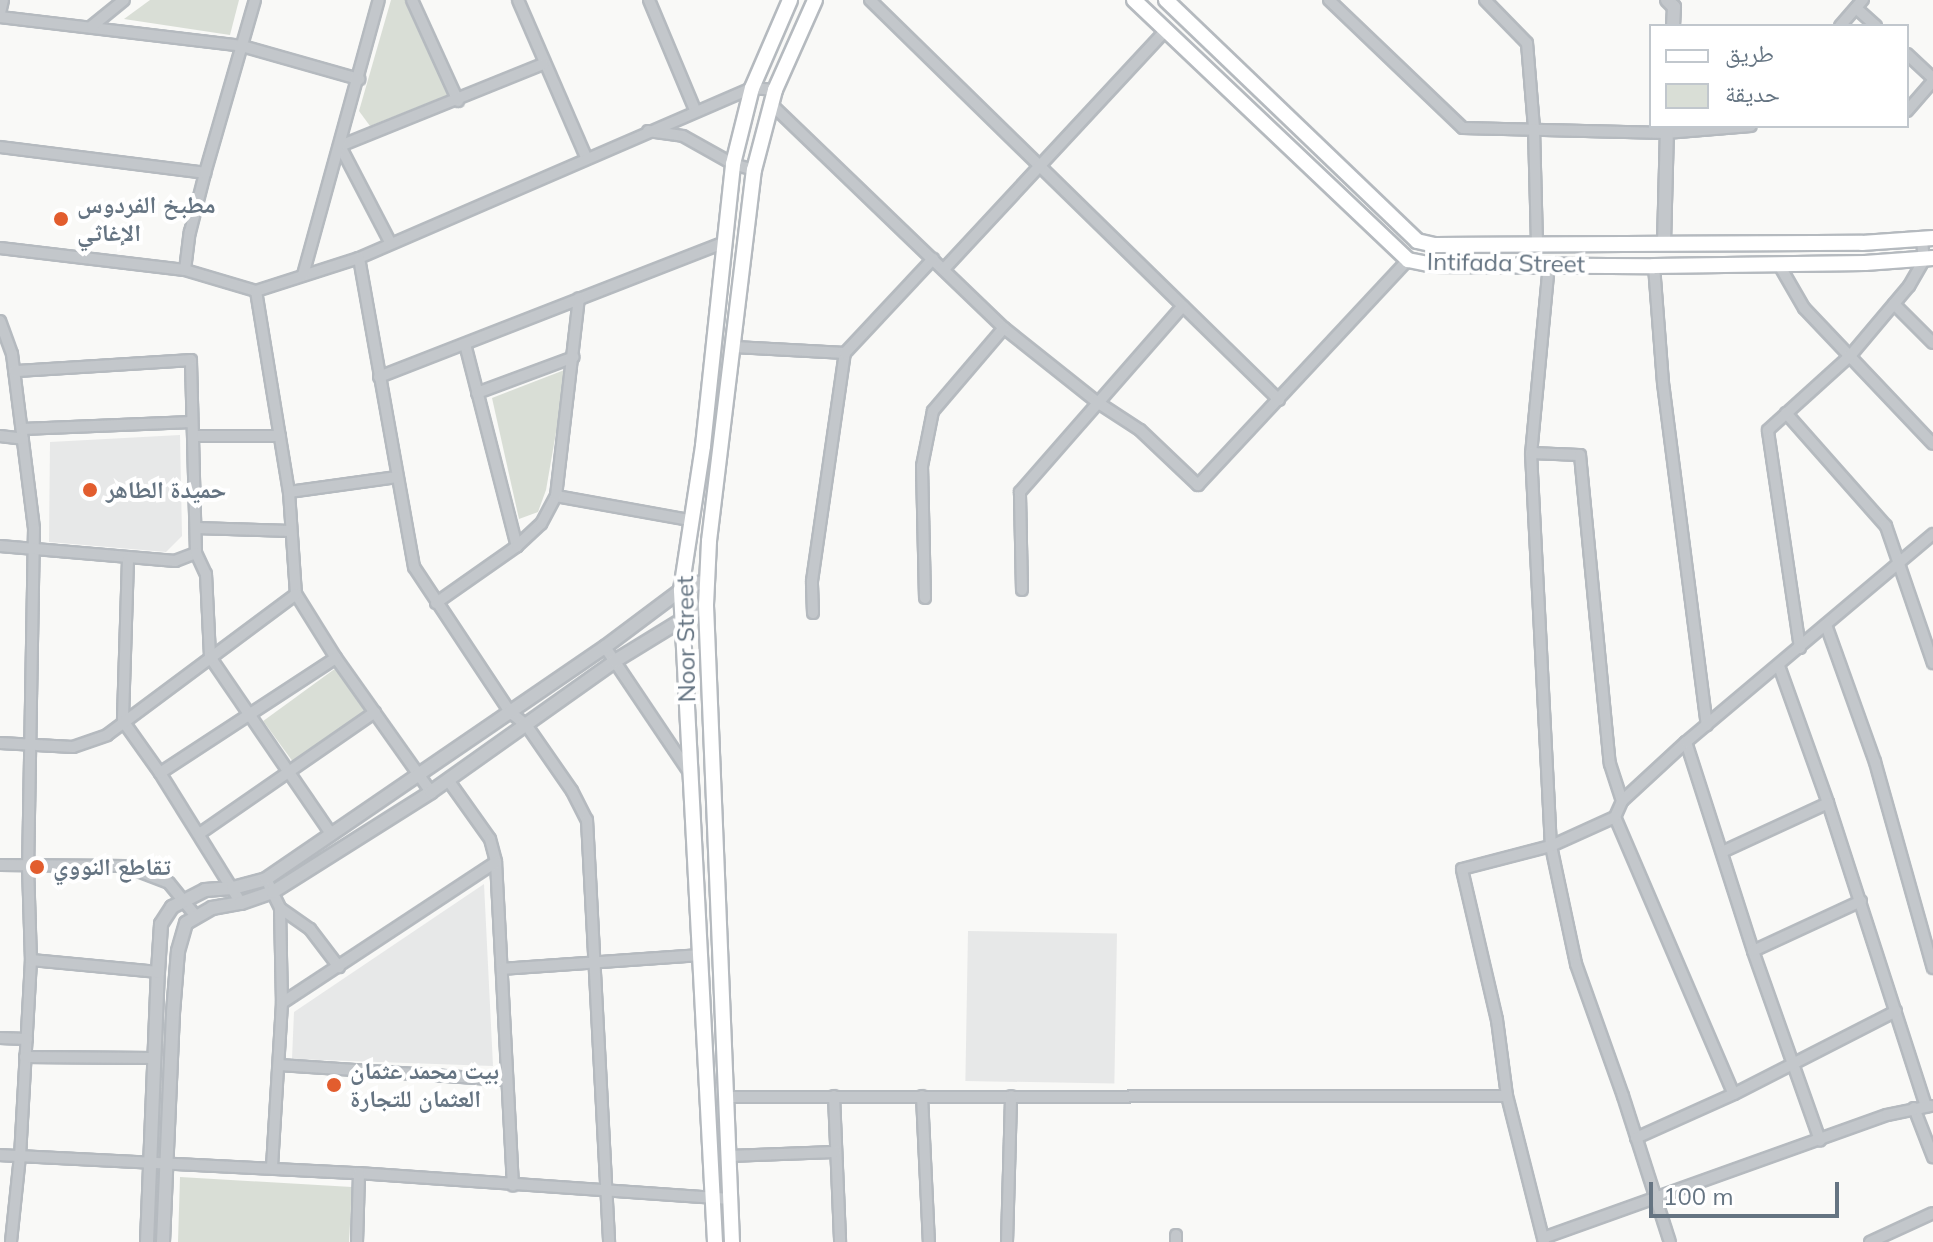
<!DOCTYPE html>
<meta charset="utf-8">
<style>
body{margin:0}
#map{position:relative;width:1933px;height:1242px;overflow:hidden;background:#f9f9f7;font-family:Mulish,"Noto Naskh Arabic",sans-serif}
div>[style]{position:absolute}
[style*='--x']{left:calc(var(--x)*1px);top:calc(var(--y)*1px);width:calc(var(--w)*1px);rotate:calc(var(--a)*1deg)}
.built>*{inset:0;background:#e7e8e8;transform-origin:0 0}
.green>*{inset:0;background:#d9ded6;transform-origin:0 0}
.roads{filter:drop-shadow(2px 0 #b5babf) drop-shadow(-2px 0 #b5babf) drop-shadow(0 2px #b5babf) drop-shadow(0 -2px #b5babf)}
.minor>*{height:10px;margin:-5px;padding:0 5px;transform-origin:5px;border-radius:5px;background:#c3c7cb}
.tertiary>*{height:12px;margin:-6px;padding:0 6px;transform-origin:6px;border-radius:6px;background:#c3c7cb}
.secondary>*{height:14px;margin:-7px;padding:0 7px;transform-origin:7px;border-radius:7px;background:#fff}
.dots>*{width:22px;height:22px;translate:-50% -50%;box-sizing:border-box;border:4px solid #fff;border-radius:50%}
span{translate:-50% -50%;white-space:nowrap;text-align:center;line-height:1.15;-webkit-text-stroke:8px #fff;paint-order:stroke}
.poi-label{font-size:24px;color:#657482;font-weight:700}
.left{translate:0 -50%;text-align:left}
.street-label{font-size:24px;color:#657482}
.legend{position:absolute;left:1649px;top:24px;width:260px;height:104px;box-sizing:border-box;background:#fff;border:2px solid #c1c7cd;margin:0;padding:10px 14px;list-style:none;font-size:24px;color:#657482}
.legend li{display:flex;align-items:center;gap:16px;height:40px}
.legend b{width:40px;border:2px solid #c1c7cd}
.scale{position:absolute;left:1649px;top:1182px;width:190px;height:36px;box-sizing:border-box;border:4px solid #657482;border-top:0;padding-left:10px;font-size:24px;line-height:28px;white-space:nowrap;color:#657482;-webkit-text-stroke:6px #fff;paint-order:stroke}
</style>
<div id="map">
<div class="built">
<div style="clip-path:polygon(180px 435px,182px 536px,166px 552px,49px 542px,50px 442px)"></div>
<div style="clip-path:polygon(484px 884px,493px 1066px,292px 1059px,294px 1012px)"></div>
<div style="left:968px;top:931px;width:149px;height:150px;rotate:1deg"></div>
</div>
<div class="green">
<div style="clip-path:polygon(150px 0,239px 0,230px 35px,124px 19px)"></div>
<div style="clip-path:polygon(391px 0,408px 0,450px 94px,370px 126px,359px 111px)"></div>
<div style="clip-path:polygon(567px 369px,546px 490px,538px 512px,519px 519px,492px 398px)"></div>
<div style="left:336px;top:668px;width:53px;height:90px;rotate:54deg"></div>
<div style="clip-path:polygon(180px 1177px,352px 1187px,349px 1242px,178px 1242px)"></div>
</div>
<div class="roads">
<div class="minor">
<div style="--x:412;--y:0;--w:111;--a:65.5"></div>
<div style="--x:518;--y:0;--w:171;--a:66.6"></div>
<div style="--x:649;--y:0;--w:119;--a:67.3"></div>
<div style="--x:870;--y:0;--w:572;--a:44.36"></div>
<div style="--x:1329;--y:0;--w:185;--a:43.7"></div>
<div style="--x:1463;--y:128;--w:203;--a:1.4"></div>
<div style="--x:1666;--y:133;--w:85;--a:-4.7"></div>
<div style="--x:1485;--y:0;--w:60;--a:45.7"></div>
<div style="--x:1527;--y:43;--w:86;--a:85.3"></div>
<div style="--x:1534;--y:129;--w:115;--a:88.5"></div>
<div style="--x:1856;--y:8;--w:27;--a:42"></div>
<div style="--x:0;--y:13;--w:13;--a:-77"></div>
<div style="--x:0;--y:17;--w:244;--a:6.8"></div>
<div style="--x:242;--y:46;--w:122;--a:15.8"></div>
<div style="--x:92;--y:26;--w:41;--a:-39.1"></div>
<div style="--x:1840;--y:26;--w:35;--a:-49"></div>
<div style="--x:1907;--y:54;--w:35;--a:43"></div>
<div style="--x:771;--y:104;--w:323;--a:43.9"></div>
<div style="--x:1004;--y:328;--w:119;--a:38.5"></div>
<div style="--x:1097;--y:402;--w:51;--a:33.1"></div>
<div style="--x:1140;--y:430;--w:80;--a:43.5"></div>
<div style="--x:1198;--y:485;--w:308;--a:-47"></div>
<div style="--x:1907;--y:111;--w:40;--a:-49"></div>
<div style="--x:648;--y:131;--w:35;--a:8"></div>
<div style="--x:683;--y:136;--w:57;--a:29.2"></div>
<div style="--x:733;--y:164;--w:22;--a:16"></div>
<div style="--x:0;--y:147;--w:207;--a:7.2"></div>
<div style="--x:390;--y:242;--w:108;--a:-117.5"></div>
<div style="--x:340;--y:146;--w:219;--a:-22"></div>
<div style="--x:0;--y:248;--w:186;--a:6.8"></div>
<div style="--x:185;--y:270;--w:74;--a:16.5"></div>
<div style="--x:256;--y:291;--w:108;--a:-17.8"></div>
<div style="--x:359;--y:258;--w:428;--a:-23.4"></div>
<div style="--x:752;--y:88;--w:23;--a:5"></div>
<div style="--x:359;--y:258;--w:314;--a:79.9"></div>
<div style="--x:414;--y:567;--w:174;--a:56.5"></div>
<div style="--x:510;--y:712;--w:22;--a:39"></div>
<div style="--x:527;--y:726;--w:79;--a:55.3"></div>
<div style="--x:572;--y:791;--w:33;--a:63"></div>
<div style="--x:587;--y:820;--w:423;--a:87"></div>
<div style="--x:1778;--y:263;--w:52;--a:60"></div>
<div style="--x:1804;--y:308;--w:187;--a:46.5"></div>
<div style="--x:1549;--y:264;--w:190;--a:95.4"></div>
<div style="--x:1531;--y:453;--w:394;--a:87.1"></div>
<div style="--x:1551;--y:846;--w:121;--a:78"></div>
<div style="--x:1576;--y:964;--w:140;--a:70.4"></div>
<div style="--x:1623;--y:1096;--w:153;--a:72.2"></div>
<div style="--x:1654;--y:266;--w:117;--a:85.6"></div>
<div style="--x:1663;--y:383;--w:345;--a:82.7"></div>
<div style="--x:944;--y:269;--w:326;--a:-47.1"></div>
<div style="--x:185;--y:270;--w:38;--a:-83"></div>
<div style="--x:190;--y:232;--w:61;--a:-75.7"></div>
<div style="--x:205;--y:173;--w:180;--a:-73.9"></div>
<div style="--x:303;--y:275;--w:285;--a:-74.6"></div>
<div style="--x:256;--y:291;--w:204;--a:80.7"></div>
<div style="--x:289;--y:492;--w:102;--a:86.1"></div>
<div style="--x:296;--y:594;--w:75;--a:58"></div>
<div style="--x:336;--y:658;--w:164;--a:54.7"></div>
<div style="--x:1894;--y:304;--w:55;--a:45"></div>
<div style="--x:0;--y:321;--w:35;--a:70"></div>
<div style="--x:12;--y:354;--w:176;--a:82.8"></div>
<div style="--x:34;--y:529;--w:337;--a:91"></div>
<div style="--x:28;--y:866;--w:94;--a:88.2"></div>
<div style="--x:31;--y:960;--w:196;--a:93.2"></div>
<div style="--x:20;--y:1156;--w:86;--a:96"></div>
<div style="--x:465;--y:344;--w:209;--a:75.6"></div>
<div style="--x:735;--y:347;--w:110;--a:3.1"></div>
<div style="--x:379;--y:377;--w:371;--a:-21.3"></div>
<div style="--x:477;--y:393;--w:103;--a:-20.4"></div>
<div style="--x:1786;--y:413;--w:151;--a:48.5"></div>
<div style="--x:1886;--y:526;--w:145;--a:71.1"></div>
<div style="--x:22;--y:429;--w:170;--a:-2.4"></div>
<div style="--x:0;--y:436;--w:23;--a:7"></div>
<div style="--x:194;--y:436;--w:86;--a:0"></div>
<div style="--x:1531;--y:453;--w:49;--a:2.3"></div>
<div style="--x:1580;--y:455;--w:310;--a:84.5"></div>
<div style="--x:1610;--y:764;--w:39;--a:72"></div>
<div style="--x:289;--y:492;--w:109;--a:-7.9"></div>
<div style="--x:556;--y:496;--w:136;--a:10.2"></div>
<div style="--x:196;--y:528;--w:95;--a:1.8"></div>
<div style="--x:0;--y:546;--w:176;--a:4.9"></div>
<div style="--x:175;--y:561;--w:22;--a:-21"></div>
<div style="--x:196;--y:553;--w:193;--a:-91.5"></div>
<div style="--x:191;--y:360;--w:177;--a:176.4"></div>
<div style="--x:196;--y:553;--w:23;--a:65"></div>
<div style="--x:206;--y:574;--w:83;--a:87.2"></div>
<div style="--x:210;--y:657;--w:214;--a:55.6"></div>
<div style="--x:128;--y:559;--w:162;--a:91.8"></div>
<div style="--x:123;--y:721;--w:64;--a:54.6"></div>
<div style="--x:160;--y:773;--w:153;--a:58.1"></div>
<div style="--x:1022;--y:590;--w:98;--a:-91.2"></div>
<div style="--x:1020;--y:492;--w:247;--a:-48.8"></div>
<div style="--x:925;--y:598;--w:132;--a:-91.3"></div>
<div style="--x:922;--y:466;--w:56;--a:-78.7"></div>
<div style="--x:933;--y:411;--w:109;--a:-49.5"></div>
<div style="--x:436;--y:603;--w:99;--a:-35.1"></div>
<div style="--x:517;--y:546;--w:33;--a:-43"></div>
<div style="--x:541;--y:524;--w:32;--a:-62"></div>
<div style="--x:556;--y:496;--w:199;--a:-83.4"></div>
<div style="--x:813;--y:613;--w:32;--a:-92"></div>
<div style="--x:812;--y:581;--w:230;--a:-81.8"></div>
<div style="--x:845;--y:353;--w:129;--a:-46.9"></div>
<div style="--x:1826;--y:625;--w:145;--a:70.3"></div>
<div style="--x:1875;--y:762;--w:214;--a:74.3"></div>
<div style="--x:605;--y:647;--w:151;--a:56.1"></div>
<div style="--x:1800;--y:648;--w:220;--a:-98.4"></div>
<div style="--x:1768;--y:430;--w:110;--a:-42.1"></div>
<div style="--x:1850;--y:356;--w:92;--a:-49.9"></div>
<div style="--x:1909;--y:286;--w:30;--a:-60"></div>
<div style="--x:1924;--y:260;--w:20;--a:-96"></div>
<div style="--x:1779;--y:666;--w:145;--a:70.3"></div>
<div style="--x:1828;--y:803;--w:318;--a:72.1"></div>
<div style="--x:1686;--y:742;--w:219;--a:72.2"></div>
<div style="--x:1753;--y:951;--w:201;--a:70.5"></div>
<div style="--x:0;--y:743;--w:73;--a:3.1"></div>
<div style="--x:73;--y:747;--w:36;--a:-19"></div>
<div style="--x:107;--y:735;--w:236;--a:-36.7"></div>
<div style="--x:160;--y:773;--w:210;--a:-33.2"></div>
<div style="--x:448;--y:780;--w:72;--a:54.6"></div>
<div style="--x:490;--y:839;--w:24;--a:75"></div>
<div style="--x:496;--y:862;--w:324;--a:87"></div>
<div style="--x:1615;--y:817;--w:301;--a:66.8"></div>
<div style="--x:199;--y:834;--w:214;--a:-34.7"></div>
<div style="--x:1722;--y:852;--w:117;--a:-24.8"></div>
<div style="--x:0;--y:865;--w:125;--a:0.5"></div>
<div style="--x:125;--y:866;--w:47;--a:21.1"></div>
<div style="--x:169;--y:883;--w:41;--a:50.9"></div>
<div style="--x:266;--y:879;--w:32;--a:64"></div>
<div style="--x:280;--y:908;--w:95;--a:88.8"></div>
<div style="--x:282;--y:1003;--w:165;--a:93.5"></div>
<div style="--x:280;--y:908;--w:37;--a:35"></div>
<div style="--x:310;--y:929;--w:48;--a:52.7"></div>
<div style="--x:1753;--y:951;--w:119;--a:-24.8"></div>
<div style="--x:31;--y:960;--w:128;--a:5.4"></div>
<div style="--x:502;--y:969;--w:198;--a:-4"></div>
<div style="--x:282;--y:1003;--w:256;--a:-33.4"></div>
<div style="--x:0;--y:1038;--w:27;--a:2"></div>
<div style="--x:25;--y:1057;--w:128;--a:0.4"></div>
<div style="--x:279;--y:1065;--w:228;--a:3.8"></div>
<div style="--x:834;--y:1096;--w:146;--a:87.6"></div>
<div style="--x:922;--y:1096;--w:146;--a:87.3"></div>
<div style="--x:725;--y:1097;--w:782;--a:-0.07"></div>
<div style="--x:1914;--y:1108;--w:53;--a:68.8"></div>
<div style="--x:1636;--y:1138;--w:107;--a:-24.2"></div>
<div style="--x:1734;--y:1094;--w:182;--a:-27.1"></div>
<div style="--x:0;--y:1155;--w:359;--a:2.9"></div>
<div style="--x:359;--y:1173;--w:371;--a:4"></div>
<div style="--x:727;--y:1156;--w:109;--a:-2.1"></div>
<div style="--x:1176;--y:1235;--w:7;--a:90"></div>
<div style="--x:1543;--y:1238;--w:365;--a:-19.7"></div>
<div style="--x:1887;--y:1115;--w:45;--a:-11.6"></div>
<div style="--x:357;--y:1242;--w:69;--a:-88.3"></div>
<div style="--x:1007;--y:1242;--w:146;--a:-88.4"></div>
<div style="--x:1544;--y:1242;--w:151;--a:-104.2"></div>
<div style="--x:1507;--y:1096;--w:77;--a:-97.5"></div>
<div style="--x:1497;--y:1020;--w:155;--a:-103.1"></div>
<div style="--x:1462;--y:869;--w:92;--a:-14.5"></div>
<div style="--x:1551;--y:846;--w:70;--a:-24.4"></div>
<div style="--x:1615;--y:817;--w:17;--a:-66"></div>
<div style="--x:1622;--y:801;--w:87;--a:-42.7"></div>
<div style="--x:1686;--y:742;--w:323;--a:-40.1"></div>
<div style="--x:1870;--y:1242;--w:69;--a:-24.7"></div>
</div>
<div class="tertiary">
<div style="--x:1667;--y:0;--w:10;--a:45"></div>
<div style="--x:1674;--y:7;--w:19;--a:93"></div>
<div style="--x:1664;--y:243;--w:117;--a:-88.5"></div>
<div style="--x:147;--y:1242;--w:270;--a:-87.7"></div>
<div style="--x:158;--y:972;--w:48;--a:-86.4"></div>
<div style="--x:161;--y:924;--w:20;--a:-57"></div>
<div style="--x:172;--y:907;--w:37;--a:-27"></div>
<div style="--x:205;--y:890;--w:28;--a:-4"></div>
<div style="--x:233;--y:888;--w:34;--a:-15"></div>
<div style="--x:266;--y:879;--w:411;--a:-34.4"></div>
<div style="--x:605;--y:647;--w:95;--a:-36.9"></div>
<div style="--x:681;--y:590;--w:28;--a:-21"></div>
<div style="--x:163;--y:1242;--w:229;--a:-87.5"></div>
<div style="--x:173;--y:1013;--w:62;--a:-85.4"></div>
<div style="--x:178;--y:951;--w:29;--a:-74"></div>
<div style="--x:186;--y:923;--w:30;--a:-30"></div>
<div style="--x:212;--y:908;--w:29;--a:-10"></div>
<div style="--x:241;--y:903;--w:34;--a:-19"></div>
<div style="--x:273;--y:892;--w:187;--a:-32.3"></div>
<div style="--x:431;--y:792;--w:226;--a:-35.4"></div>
<div style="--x:615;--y:661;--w:107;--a:-31.6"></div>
</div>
<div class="secondary">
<div style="--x:1134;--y:0;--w:378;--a:43.5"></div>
<div style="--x:1408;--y:260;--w:25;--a:11"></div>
<div style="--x:1433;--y:265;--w:221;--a:0.3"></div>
<div style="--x:1654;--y:266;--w:211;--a:-0.8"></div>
<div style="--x:1865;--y:263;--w:68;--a:-4.2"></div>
<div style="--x:1166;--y:0;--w:348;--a:43.8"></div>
<div style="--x:1417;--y:241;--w:18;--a:13"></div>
<div style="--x:1435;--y:245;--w:427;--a:-0.3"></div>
<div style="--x:1862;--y:243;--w:71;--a:-4"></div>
<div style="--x:715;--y:1242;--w:653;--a:-92.99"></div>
<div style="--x:681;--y:590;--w:146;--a:-81.3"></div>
<div style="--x:703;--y:446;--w:284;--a:-83.9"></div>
<div style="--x:733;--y:164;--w:78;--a:-76"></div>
<div style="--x:752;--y:88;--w:96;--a:-66.6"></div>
<div style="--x:732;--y:1242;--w:638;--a:-92.34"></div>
<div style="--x:706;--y:605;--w:64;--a:-87.3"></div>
<div style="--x:709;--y:541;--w:374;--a:-83.1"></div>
<div style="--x:754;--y:170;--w:83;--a:-75.3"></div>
<div style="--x:775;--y:90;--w:98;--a:-66"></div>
</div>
</div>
<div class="dots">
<div style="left:61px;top:219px;background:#e25d2e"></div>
<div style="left:90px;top:490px;background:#e25d2e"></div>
<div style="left:37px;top:867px;background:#e25d2e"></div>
<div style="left:334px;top:1085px;background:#e25d2e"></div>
</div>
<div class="poi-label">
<span class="left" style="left:77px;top:219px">مطبخ الفردوس<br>الإغاثي</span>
<span class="left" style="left:106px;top:490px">حميدة الطاهر</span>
<span class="left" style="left:53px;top:867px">تقاطع النووي</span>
<span class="left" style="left:350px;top:1085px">بيت محمد عثمان<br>العثمان للتجارة</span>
</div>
<div class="street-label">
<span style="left:1506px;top:263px;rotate:1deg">Intifada Street</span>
<span style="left:686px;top:639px;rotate:-91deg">Noor Street</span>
</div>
<ul class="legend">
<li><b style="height:10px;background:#fff"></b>طريق</li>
<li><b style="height:22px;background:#d9ded6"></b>حديقة</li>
</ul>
<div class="scale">100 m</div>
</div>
